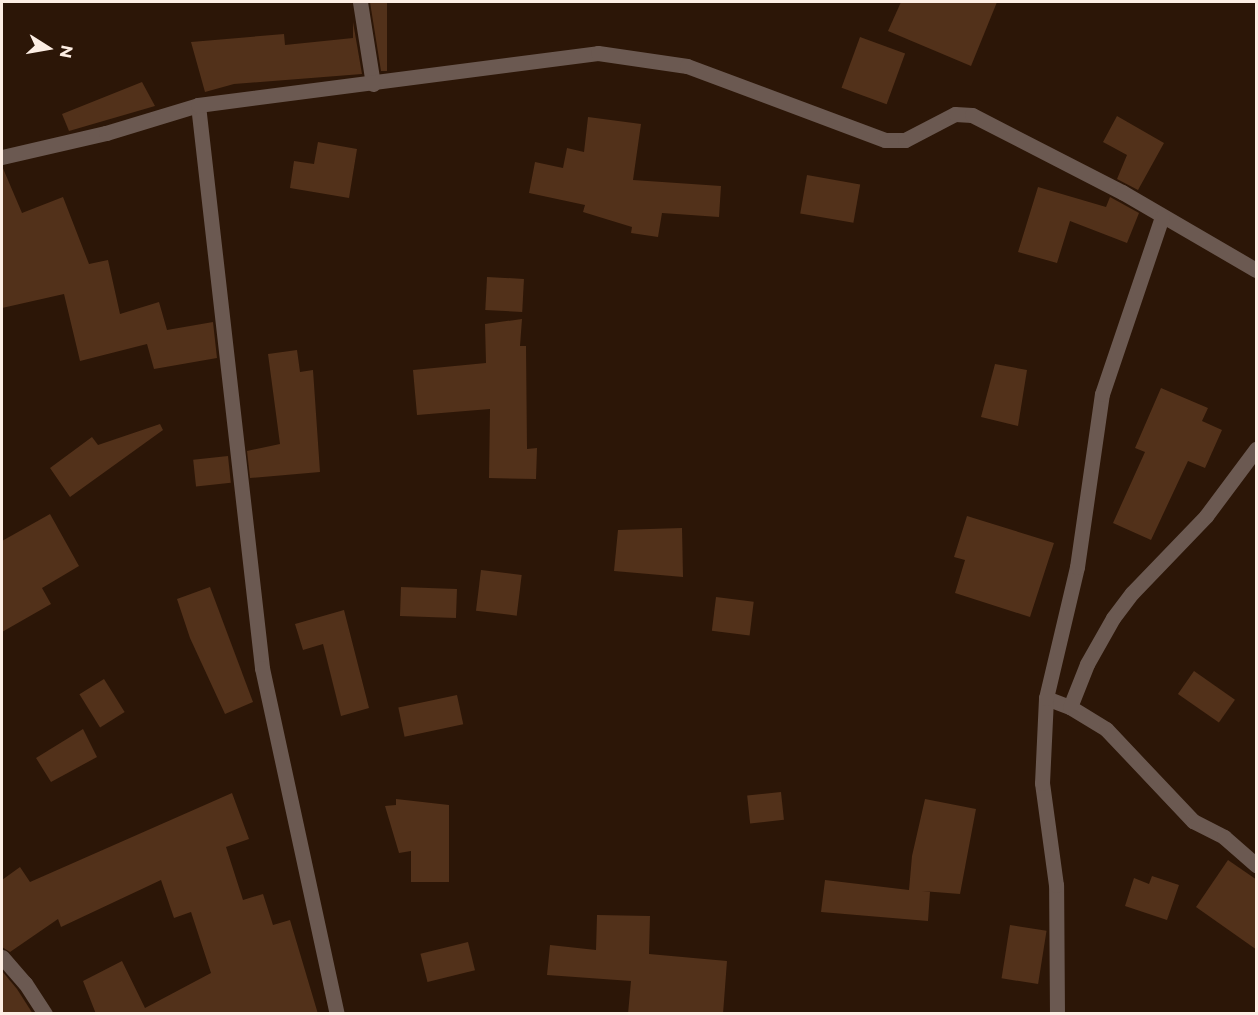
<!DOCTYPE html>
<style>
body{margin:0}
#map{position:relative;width:1258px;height:1015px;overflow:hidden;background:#2c1607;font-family:Montserrat,sans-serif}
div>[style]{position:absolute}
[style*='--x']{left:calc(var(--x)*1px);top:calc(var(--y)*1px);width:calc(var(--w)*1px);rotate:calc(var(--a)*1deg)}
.building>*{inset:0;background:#52311a;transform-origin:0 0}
.minor>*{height:15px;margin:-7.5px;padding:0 7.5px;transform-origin:7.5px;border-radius:7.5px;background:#6b5951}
span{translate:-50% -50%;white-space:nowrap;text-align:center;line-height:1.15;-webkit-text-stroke:5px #2c1607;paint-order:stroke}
.frame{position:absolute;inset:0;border:3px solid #fdeee4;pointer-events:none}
.north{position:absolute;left:18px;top:18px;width:60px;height:60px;-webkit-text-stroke:4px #2c1607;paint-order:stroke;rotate:101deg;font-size:16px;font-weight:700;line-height:24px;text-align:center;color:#fdeee4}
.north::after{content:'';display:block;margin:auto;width:21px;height:27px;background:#fdeee4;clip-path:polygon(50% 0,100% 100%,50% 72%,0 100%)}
</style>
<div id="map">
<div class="building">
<div style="clip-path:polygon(370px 2px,387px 2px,387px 71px,381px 71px)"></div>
<div style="clip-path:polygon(901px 2px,997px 2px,971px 66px,888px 31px)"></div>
<div style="clip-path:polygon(353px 22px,362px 74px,234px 84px,205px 92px,191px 42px,284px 34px,285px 45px,353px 38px)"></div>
<div style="left:860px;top:37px;width:48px;height:54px;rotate:20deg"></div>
<div style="clip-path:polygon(142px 82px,155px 106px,69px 131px,62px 114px)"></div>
<div style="clip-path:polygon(1117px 116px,1164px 143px,1138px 190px,1117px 179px,1127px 155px,1103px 142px)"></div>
<div style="clip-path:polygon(588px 117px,641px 124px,633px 180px,721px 186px,719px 217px,662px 213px,658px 237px,631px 233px,632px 227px,583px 212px,585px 205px,529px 193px,535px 162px,563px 168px,567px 148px,584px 152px)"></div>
<div style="clip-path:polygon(318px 142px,357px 149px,349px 198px,290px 188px,294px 161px,314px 164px)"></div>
<div style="clip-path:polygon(2px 166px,22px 213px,63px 197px,89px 264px,108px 260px,120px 314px,159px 302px,167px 330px,213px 322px,217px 358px,154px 369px,147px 344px,80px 361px,64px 294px,2px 308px)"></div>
<div style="left:807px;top:175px;width:54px;height:39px;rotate:10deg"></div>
<div style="clip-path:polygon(1038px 187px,1106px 207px,1110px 197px,1139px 213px,1127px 243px,1070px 221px,1057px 263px,1018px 252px)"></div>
<div style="left:487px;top:277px;width:37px;height:33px;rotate:3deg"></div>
<div style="clip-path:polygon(522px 319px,520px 346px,526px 346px,527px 449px,537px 448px,536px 479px,489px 478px,490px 409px,417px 415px,413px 370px,486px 363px,485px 324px)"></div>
<div style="clip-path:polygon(297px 350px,300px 372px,313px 370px,320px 472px,250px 478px,247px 451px,280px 444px,268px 354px)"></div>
<div style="clip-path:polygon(995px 364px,1027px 370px,1018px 426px,981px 417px)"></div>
<div style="clip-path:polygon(1161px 388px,1208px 408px,1202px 421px,1222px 430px,1205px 468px,1188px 461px,1151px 540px,1113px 523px,1145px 452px,1135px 448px)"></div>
<div style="clip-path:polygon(160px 424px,163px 430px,70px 497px,50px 468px,92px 437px,98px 445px)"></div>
<div style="left:228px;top:456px;width:27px;height:35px;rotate:84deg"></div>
<div style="clip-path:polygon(50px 514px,79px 566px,42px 588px,51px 604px,2px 632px,2px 541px)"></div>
<div style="clip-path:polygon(967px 516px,1054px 543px,1030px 617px,955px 593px,965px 560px,954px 557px)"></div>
<div style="clip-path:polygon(682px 528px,683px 577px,614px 571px,618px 530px)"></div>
<div style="left:481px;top:570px;width:41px;height:41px;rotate:7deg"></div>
<div style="clip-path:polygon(210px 587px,253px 702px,225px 714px,190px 638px,177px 599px)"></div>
<div style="left:401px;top:587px;width:56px;height:29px;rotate:2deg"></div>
<div style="left:716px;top:597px;width:38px;height:34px;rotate:7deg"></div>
<div style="clip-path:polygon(344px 610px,369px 708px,341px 716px,323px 644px,303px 650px,295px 624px)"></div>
<div style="left:1194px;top:671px;width:50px;height:28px;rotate:35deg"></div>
<div style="left:104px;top:679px;width:39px;height:29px;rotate:58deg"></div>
<div style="left:457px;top:695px;width:30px;height:60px;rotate:78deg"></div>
<div style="clip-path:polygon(83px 729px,97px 757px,51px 782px,36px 758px)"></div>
<div style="left:781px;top:792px;width:28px;height:34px;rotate:84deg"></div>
<div style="clip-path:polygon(232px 793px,249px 839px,226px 847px,243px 900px,263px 894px,273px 925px,290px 920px,318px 1014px,96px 1014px,83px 981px,122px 961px,145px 1008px,211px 973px,191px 912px,174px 918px,161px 880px,61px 927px,58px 919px,10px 952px,2px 947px,2px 880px,20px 867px,30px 882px)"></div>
<div style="clip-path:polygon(396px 799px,449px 805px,449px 882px,411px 882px,411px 851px,399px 853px,385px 806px,396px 805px)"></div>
<div style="clip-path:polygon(925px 799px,976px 809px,960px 894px,922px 891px,930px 892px,928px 921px,821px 912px,825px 880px,909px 890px,912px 856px)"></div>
<div style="clip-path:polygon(1228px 860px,1257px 880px,1257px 950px,1196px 907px)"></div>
<div style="clip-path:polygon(1152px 876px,1179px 885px,1167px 920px,1125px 906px,1134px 878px,1149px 884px)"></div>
<div style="clip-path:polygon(597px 915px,650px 916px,649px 954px,727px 961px,723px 1014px,628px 1014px,631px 981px,547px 975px,550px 945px,596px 950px)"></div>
<div style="left:1010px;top:925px;width:37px;height:54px;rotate:9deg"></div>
<div style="left:468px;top:942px;width:29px;height:49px;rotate:76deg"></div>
<div style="clip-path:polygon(2px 971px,17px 989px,33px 1014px,2px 1014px)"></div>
</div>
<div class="minor">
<div style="--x:360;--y:2;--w:83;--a:81"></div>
<div style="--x:198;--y:105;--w:567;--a:83.51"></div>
<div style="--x:262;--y:668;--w:354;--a:77.8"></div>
<div style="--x:2;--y:157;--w:107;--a:-13"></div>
<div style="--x:106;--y:133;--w:96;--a:-16.9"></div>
<div style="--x:198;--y:105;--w:403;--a:-7.4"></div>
<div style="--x:598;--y:53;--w:90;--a:8.3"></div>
<div style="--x:687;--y:66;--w:211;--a:20.5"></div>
<div style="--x:885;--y:140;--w:20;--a:0"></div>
<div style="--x:905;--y:140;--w:56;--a:-27.5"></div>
<div style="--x:955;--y:114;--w:17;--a:3"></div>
<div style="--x:972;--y:115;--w:169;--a:27.2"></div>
<div style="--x:1122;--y:192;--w:155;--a:30.2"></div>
<div style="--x:1046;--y:698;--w:26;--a:21"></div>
<div style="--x:1070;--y:707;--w:42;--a:31.4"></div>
<div style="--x:1106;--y:729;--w:127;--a:46.6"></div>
<div style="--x:1193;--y:821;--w:35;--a:27"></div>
<div style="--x:1224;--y:837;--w:43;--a:41.2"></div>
<div style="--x:1070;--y:707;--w:46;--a:-68.4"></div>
<div style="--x:1087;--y:664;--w:53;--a:-60.5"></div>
<div style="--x:1113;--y:618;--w:31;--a:-53"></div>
<div style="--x:1132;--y:593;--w:107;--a:-46.1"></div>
<div style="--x:1206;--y:516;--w:84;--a:-53.3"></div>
<div style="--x:2;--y:957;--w:35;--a:49"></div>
<div style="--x:25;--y:983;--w:37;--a:57"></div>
<div style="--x:1057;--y:1014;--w:129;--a:-90.4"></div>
<div style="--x:1056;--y:885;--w:103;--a:-97.8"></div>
<div style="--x:1042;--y:783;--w:85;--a:-87.3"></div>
<div style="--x:1046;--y:698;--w:135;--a:-76.7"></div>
<div style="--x:1077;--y:567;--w:175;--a:-81.8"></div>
<div style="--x:1102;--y:394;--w:187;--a:-71.3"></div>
</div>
<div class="frame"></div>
<div class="north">N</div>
</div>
